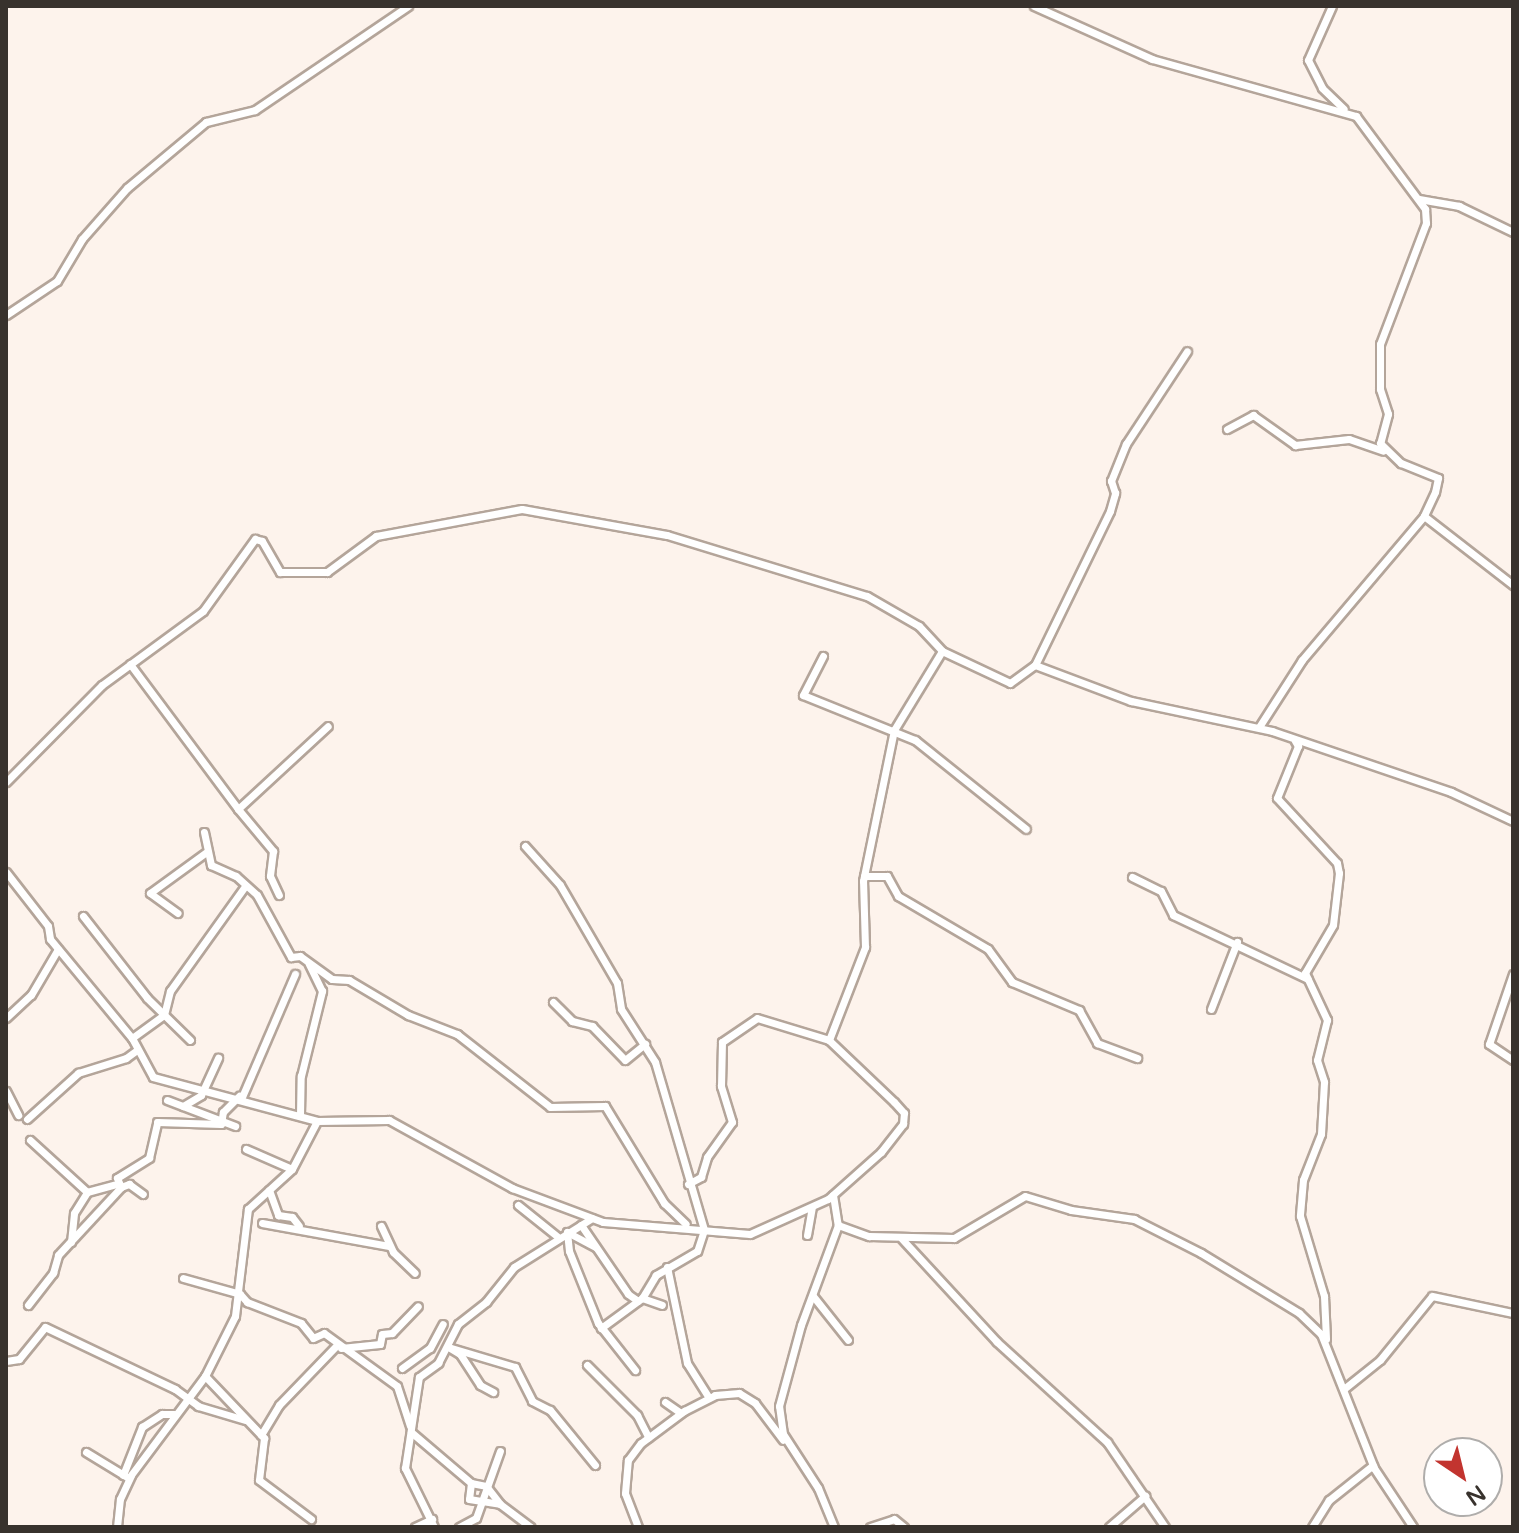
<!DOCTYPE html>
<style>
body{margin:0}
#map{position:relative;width:1519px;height:1533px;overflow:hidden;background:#fdf3ec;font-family:"Varela Round",sans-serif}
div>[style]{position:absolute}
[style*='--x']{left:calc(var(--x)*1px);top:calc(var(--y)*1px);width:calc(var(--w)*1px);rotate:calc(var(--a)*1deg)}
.roads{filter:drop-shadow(2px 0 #b4a59a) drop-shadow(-2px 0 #b4a59a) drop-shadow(0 2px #b4a59a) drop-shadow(0 -2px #b4a59a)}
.street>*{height:7px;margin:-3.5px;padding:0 3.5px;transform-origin:3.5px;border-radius:3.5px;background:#fff}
span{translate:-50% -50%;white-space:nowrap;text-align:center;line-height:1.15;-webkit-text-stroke:6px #fff;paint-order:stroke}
.frame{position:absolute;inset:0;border:8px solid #38322d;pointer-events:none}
.north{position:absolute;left:1423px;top:1437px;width:80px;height:80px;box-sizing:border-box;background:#fff;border:2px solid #afadab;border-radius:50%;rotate:145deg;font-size:22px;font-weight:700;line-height:32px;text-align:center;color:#38322d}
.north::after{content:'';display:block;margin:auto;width:28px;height:36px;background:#c2342f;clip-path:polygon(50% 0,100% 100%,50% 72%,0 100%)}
</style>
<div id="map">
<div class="roads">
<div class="street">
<div style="--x:1034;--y:6;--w:129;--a:24.2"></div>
<div style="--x:1152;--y:59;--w:212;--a:15.6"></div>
<div style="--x:1356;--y:116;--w:116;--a:53.4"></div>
<div style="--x:1425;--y:209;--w:14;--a:86"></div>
<div style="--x:1426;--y:223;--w:129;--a:110.8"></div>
<div style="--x:1380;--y:344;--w:45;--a:90"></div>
<div style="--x:1380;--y:389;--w:26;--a:72"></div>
<div style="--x:1388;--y:414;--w:30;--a:105"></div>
<div style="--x:1380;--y:443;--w:29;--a:44"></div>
<div style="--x:1401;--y:463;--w:40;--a:22"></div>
<div style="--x:1438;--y:478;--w:14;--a:102"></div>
<div style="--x:1435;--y:492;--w:26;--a:115"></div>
<div style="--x:1424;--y:516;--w:189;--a:130.3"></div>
<div style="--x:1302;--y:660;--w:80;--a:122.7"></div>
<div style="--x:1332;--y:6;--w:59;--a:114"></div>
<div style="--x:1308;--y:60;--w:31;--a:63"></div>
<div style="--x:1322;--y:88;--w:30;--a:44"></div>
<div style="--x:1419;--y:199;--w:41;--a:9.9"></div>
<div style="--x:1459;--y:206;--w:60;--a:25.7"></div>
<div style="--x:6;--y:315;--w:61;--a:-33.7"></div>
<div style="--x:57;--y:281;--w:49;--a:-59.2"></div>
<div style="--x:82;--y:239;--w:68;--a:-48.6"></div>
<div style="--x:127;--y:188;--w:103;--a:-39.9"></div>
<div style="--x:206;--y:122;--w:50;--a:-13.8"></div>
<div style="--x:255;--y:110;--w:185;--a:-34.2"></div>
<div style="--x:1227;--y:429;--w:30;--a:-28"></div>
<div style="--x:1253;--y:415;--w:52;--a:35.5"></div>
<div style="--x:1295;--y:445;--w:54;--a:-6.3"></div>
<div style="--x:1349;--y:439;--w:36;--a:19"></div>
<div style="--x:1424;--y:516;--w:113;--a:37.8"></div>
<div style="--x:823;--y:656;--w:44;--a:117.1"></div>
<div style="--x:803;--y:695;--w:121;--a:21.9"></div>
<div style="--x:915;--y:740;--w:142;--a:38.7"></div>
<div style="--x:130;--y:664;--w:181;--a:53.3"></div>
<div style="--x:238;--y:809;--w:122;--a:-42.7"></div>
<div style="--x:1035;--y:665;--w:171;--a:-64"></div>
<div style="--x:1110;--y:511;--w:19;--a:-74"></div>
<div style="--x:1115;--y:493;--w:13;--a:-108"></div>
<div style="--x:1111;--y:481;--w:40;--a:-68"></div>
<div style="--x:1126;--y:444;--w:111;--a:-56.7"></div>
<div style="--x:1295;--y:741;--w:6;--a:59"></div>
<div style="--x:1298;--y:746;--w:56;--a:112"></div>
<div style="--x:1277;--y:798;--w:88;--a:47.3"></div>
<div style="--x:1337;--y:863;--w:10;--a:79"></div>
<div style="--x:1339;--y:873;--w:52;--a:96.6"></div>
<div style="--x:1333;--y:925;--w:56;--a:120.3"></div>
<div style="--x:1305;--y:973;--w:52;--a:64.9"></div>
<div style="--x:1327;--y:1020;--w:41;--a:104"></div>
<div style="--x:1317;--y:1060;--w:23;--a:72"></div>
<div style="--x:1324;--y:1082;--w:52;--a:93.3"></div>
<div style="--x:1321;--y:1134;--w:49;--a:111.4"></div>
<div style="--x:1303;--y:1180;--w:36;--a:95"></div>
<div style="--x:1300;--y:1216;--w:84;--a:73.3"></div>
<div style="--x:1324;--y:1296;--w:43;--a:87.3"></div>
<div style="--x:6;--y:782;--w:136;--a:-45.3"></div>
<div style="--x:102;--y:685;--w:125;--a:-36.2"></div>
<div style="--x:203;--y:611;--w:89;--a:-54.2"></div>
<div style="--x:255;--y:539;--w:7;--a:16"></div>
<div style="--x:262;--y:541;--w:36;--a:60"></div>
<div style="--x:280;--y:572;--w:47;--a:0"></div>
<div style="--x:327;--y:572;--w:61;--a:-36.3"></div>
<div style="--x:376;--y:536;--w:148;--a:-10.5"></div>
<div style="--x:522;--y:509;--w:147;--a:10.2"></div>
<div style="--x:667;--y:535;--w:209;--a:17"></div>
<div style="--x:867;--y:596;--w:60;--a:30"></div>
<div style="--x:919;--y:626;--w:34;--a:47"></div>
<div style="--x:942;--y:651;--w:75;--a:25.2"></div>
<div style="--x:1010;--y:683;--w:31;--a:-36"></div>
<div style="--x:1035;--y:665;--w:103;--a:20.6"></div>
<div style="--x:1131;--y:701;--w:144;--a:12"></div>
<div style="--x:1272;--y:731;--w:189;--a:18.8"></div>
<div style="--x:1451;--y:792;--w:68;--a:25.1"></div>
<div style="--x:238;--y:809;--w:55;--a:50.2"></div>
<div style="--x:273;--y:851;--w:25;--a:97"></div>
<div style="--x:270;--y:876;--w:21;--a:65"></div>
<div style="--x:204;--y:832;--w:34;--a:78"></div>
<div style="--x:211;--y:865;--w:27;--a:24"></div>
<div style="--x:236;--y:876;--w:28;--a:42"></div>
<div style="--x:257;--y:895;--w:71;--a:61.3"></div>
<div style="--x:291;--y:957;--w:9;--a:-6"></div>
<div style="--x:300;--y:956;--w:39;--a:36"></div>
<div style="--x:332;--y:979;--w:17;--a:3"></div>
<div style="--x:349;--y:980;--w:69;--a:30.7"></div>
<div style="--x:408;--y:1015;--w:53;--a:21.2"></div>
<div style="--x:457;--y:1034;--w:118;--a:38.1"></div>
<div style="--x:550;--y:1107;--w:55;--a:-1"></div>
<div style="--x:605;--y:1106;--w:114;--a:58.7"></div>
<div style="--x:664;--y:1203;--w:30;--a:44"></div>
<div style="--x:525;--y:846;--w:52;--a:48.1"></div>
<div style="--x:560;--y:885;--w:113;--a:59.8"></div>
<div style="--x:617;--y:983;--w:26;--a:81"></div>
<div style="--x:621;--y:1009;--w:63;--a:57.3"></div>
<div style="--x:655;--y:1062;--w:175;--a:73.7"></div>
<div style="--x:704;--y:1230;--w:22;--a:108"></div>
<div style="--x:697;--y:1251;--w:48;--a:149.7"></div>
<div style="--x:656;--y:1275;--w:27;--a:121"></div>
<div style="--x:642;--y:1298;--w:51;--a:143.8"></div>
<div style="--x:6;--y:872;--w:68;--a:52.1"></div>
<div style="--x:48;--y:926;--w:13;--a:81"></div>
<div style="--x:50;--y:939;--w:129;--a:50.4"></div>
<div style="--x:132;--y:1038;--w:44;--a:61.7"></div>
<div style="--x:153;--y:1077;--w:170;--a:15"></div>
<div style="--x:317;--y:1121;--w:72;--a:-0.8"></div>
<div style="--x:389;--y:1120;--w:141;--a:28.9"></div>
<div style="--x:512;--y:1188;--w:97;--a:20.5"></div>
<div style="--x:603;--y:1222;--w:147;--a:4.7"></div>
<div style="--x:750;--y:1234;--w:85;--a:-24.2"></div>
<div style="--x:828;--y:1199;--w:71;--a:-41.6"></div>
<div style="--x:881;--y:1152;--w:36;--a:-52"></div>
<div style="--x:903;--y:1124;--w:11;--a:-85"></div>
<div style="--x:904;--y:1113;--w:15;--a:-132"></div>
<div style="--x:894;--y:1102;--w:90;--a:-136.4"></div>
<div style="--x:829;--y:1040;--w:100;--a:-68.8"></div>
<div style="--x:865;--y:947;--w:66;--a:-91.7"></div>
<div style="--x:863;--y:881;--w:154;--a:-78.4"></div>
<div style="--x:894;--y:730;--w:92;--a:-58.7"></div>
<div style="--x:864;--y:876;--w:23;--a:0"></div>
<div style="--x:887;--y:876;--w:23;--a:61"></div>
<div style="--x:898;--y:896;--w:104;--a:30.5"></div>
<div style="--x:988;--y:949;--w:41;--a:54"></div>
<div style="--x:1012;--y:982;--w:73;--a:22.7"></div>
<div style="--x:1079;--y:1010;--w:38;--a:61"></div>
<div style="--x:1097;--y:1043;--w:43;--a:20.6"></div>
<div style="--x:1132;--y:877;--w:32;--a:26"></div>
<div style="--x:1161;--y:891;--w:27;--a:63"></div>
<div style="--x:1173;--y:915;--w:149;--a:25.4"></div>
<div style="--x:150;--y:893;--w:68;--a:-36"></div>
<div style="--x:150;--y:893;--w:34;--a:36"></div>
<div style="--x:83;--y:916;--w:104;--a:52"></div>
<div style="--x:147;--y:998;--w:60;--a:44.3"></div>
<div style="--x:1513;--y:974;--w:74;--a:108.9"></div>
<div style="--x:1489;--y:1044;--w:29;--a:34"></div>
<div style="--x:553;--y:1002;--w:27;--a:45"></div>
<div style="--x:572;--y:1021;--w:21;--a:14"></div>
<div style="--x:592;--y:1026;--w:47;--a:45.9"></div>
<div style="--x:625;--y:1060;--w:26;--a:-39"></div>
<div style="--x:1211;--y:1009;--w:72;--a:-68.8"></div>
<div style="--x:6;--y:1018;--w:34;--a:-43"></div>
<div style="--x:31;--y:995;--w:53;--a:-59.6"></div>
<div style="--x:132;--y:1038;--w:39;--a:-36"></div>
<div style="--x:164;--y:1015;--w:25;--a:-76"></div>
<div style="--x:170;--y:991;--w:130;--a:-54.4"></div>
<div style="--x:6;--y:1091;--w:27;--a:63"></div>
<div style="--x:242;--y:1097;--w:134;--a:-66.7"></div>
<div style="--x:167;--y:1100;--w:73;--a:20.9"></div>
<div style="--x:183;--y:1106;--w:21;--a:-31"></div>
<div style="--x:201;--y:1095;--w:41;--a:-65.3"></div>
<div style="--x:300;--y:1115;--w:39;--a:-89"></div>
<div style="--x:301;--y:1076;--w:88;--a:-76.1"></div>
<div style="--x:322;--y:991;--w:30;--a:-116"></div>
<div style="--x:27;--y:1119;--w:69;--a:-42"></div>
<div style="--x:78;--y:1073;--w:50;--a:-17.4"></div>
<div style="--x:126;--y:1058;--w:14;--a:-36"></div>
<div style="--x:30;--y:1140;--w:77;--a:42.4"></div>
<div style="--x:246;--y:1149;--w:50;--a:23.5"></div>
<div style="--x:688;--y:1184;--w:15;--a:-28"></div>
<div style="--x:701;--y:1177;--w:21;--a:-73"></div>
<div style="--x:707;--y:1157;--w:43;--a:-54.5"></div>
<div style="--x:732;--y:1122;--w:38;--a:-107"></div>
<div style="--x:721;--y:1086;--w:44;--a:-88.7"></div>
<div style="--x:722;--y:1042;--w:42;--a:-34.4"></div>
<div style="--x:757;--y:1018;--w:75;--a:17"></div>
<div style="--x:121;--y:1187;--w:10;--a:-114"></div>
<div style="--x:117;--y:1178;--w:38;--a:-32"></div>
<div style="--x:149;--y:1158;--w:37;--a:-77"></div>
<div style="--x:157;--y:1122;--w:64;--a:1.8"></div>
<div style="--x:221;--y:1124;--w:12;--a:-81"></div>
<div style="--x:223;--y:1112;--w:23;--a:-45"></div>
<div style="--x:269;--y:1190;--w:27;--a:70"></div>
<div style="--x:278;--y:1215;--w:14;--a:8"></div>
<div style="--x:292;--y:1217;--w:11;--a:52"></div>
<div style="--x:833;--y:1195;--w:30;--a:81"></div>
<div style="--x:838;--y:1225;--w:33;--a:20"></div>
<div style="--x:869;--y:1236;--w:85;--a:1.3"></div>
<div style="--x:954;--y:1238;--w:82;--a:-30.6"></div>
<div style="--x:1025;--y:1196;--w:48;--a:16.9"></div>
<div style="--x:1071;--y:1210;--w:64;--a:8.1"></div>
<div style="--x:1134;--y:1219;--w:75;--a:26.9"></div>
<div style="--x:1201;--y:1253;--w:115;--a:31.5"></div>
<div style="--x:1299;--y:1313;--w:30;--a:44"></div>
<div style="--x:1321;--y:1334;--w:144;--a:68.4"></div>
<div style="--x:1374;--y:1468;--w:71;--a:56.5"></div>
<div style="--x:518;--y:1205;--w:51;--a:38.7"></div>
<div style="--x:262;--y:1223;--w:129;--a:10.3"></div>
<div style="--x:581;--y:1225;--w:83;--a:55.7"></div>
<div style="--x:628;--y:1294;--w:12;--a:35"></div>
<div style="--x:381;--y:1226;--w:29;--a:65"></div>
<div style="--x:393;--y:1252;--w:30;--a:44"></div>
<div style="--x:567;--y:1232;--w:19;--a:84"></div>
<div style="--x:569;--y:1251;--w:78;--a:68.1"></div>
<div style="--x:598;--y:1323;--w:60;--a:51.8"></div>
<div style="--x:567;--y:1232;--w:32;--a:28"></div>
<div style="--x:807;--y:1235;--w:27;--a:-80"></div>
<div style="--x:902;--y:1239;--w:140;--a:47.3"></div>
<div style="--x:997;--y:1342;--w:149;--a:42.3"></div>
<div style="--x:1107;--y:1442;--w:103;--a:55.7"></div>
<div style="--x:71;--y:1242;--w:29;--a:-84"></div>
<div style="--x:74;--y:1213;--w:25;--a:-58"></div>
<div style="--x:87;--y:1192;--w:31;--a:-15"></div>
<div style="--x:667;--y:1267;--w:98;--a:78.2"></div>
<div style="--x:687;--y:1363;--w:41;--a:57.8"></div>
<div style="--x:183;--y:1278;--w:59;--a:15.7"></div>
<div style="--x:240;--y:1294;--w:11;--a:49"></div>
<div style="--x:247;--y:1302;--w:58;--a:21.3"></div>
<div style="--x:301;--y:1323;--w:19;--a:51"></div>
<div style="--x:313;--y:1338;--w:12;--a:-24"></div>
<div style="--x:324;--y:1333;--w:90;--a:36"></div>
<div style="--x:397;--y:1386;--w:42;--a:72"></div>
<div style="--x:813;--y:1296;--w:56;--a:51.5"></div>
<div style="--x:642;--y:1298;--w:21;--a:19"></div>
<div style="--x:28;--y:1305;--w:41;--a:-52"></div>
<div style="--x:53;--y:1273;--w:19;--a:-74"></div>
<div style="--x:58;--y:1255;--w:93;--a:-47.2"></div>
<div style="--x:121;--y:1187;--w:9;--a:-21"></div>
<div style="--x:129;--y:1184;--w:17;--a:36"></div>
<div style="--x:448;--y:1347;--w:70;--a:16.6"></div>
<div style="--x:515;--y:1367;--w:38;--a:63"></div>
<div style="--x:532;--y:1401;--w:20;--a:27"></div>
<div style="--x:550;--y:1410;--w:71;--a:50.7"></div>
<div style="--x:341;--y:1348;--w:39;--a:-6"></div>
<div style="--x:380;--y:1344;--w:10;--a:-79"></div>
<div style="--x:382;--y:1334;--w:10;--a:-6"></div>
<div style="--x:392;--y:1333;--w:37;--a:-46"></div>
<div style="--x:450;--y:1348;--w:12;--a:31"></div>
<div style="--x:460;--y:1354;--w:37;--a:57"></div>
<div style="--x:480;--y:1385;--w:15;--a:28"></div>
<div style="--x:6;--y:1361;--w:13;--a:-9"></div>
<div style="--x:19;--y:1359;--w:41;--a:-50.9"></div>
<div style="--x:45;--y:1327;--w:144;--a:25.5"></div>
<div style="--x:175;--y:1389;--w:29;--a:36"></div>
<div style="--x:198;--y:1406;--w:49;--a:16.6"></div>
<div style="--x:587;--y:1365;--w:71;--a:45"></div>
<div style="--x:637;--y:1415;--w:25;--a:63"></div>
<div style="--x:402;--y:1368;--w:34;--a:-36"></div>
<div style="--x:430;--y:1348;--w:27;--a:-62"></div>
<div style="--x:205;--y:1376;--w:86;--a:46.4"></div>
<div style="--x:264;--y:1438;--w:42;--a:96.8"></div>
<div style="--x:259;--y:1480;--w:65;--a:36.9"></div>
<div style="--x:1345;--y:1388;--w:45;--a:-38.7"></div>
<div style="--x:1380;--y:1360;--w:82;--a:-50.9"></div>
<div style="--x:1432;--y:1296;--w:83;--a:11.9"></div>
<div style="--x:665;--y:1402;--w:19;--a:35"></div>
<div style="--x:411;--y:1432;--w:79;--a:40.4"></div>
<div style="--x:471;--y:1483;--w:15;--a:11"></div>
<div style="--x:486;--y:1486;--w:23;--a:52"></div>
<div style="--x:500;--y:1504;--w:38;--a:37"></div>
<div style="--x:261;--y:1435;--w:35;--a:-59"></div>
<div style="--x:279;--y:1405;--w:82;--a:-46"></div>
<div style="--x:86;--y:1452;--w:48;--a:31.4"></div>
<div style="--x:123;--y:1475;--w:52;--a:-68.4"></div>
<div style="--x:142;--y:1427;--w:24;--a:-33"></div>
<div style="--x:162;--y:1414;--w:12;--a:0"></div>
<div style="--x:471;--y:1483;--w:16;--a:97"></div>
<div style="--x:469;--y:1499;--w:31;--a:9"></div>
<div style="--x:117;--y:1527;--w:28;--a:-84"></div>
<div style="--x:120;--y:1499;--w:26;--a:-65"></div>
<div style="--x:131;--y:1475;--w:124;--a:-53.2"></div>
<div style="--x:205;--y:1376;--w:67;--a:-63.4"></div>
<div style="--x:235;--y:1316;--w:108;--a:-83.1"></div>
<div style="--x:248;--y:1209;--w:59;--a:-42.3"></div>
<div style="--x:292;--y:1169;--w:54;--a:-62.5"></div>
<div style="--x:415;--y:1527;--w:19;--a:-25"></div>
<div style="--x:434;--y:1527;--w:66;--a:-116.2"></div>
<div style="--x:405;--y:1468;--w:92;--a:-81.3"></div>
<div style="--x:419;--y:1377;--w:24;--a:-36"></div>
<div style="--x:438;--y:1363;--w:44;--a:-62.9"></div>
<div style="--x:458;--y:1324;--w:36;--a:-38"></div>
<div style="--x:486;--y:1302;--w:45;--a:-51.3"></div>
<div style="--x:514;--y:1267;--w:92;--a:-32.1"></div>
<div style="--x:459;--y:1527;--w:19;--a:-28"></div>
<div style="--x:476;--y:1518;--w:71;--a:-70.3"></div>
<div style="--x:638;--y:1527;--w:36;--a:-111"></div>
<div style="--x:625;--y:1493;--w:33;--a:-85"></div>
<div style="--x:628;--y:1460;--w:21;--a:-53"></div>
<div style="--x:641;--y:1443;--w:54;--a:-36.7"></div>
<div style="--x:684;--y:1411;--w:35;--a:-27"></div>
<div style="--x:715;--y:1395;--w:24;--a:-5"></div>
<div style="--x:739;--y:1393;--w:19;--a:32"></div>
<div style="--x:755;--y:1403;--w:46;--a:52.9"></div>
<div style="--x:834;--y:1527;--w:42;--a:-112.3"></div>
<div style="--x:818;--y:1488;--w:64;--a:-122.9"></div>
<div style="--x:783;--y:1434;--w:28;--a:-98"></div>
<div style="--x:779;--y:1406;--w:84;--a:-74.8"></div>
<div style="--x:801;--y:1325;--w:107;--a:-69.7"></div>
<div style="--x:870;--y:1527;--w:25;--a:-18"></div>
<div style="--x:894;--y:1519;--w:13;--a:39"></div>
<div style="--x:1109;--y:1527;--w:48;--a:-40.7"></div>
<div style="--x:1312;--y:1527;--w:32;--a:-58"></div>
<div style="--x:1329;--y:1500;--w:56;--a:-38.5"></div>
</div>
</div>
<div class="frame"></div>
<div class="north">N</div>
</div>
